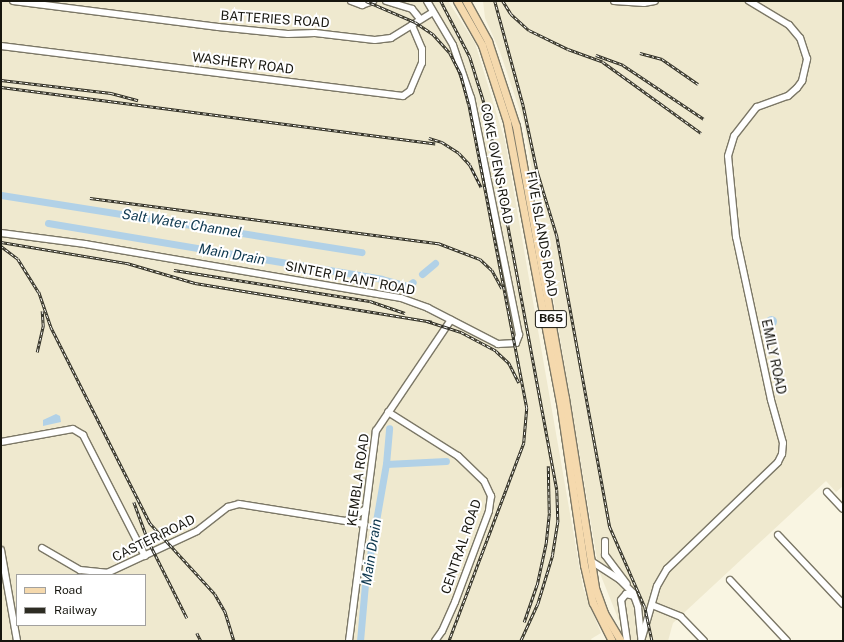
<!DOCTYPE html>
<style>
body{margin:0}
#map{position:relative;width:844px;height:642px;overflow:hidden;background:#f9f5e2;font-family:"Public Sans",sans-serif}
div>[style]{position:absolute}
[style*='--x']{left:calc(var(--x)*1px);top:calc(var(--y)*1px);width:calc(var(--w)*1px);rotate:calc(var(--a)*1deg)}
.built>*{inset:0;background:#efe9cf}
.water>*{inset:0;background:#b1d1e7}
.round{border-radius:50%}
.river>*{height:7px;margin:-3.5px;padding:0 3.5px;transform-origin:3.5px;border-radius:3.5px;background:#b1d1e7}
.roads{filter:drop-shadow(1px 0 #7b7766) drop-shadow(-1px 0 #7b7766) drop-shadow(0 1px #7b7766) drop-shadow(0 -1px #7b7766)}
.minor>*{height:6px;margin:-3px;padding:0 3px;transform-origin:3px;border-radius:3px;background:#fff}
.major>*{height:7px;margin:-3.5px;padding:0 3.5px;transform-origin:3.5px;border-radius:3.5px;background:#f5d9ad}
.rail>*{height:2.5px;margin-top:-1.25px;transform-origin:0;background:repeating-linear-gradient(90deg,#fff 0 3px,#2d2c23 0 6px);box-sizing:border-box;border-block:1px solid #2d2c23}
span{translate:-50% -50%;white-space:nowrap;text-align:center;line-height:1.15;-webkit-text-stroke:4px #fff;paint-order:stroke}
.shield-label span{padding:1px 3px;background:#fff;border:1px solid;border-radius:3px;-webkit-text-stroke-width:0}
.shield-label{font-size:12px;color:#16150e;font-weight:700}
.street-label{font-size:13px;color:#16150e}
.water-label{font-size:14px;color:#0d374e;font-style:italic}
.frame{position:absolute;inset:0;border:2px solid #16150e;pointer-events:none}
.legend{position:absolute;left:16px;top:574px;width:130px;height:52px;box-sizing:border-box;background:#fff;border:1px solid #a2a19f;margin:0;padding:5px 7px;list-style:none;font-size:12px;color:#16150e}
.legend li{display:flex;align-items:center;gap:8px;height:20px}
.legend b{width:20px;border:1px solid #a2a19f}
</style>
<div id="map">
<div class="built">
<div style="clip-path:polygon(evenodd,1px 1px,448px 1px,475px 43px,505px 141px,583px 588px,601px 633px,591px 639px,592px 641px,1px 641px,1px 1px,17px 575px,145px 575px,145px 625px,17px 625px,17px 575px)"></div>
<div style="clip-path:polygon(483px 1px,843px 1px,843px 486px,836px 492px,826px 481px,673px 623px,668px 641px,630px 641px,624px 633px,599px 571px,524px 123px,500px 52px,485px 18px)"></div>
</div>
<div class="water">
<div class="round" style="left:765.5px;top:315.5px;width:11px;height:11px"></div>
<div style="clip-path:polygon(56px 414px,60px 416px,61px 422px,43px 426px,43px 420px)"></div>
</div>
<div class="river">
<div style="--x:1;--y:195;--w:365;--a:9"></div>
<div style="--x:48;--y:223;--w:338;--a:9.5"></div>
<div style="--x:381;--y:279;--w:28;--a:15"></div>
<div style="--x:408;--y:286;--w:6;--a:-39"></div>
<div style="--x:422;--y:274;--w:17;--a:-40"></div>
<div style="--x:386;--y:464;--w:60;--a:-2.9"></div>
<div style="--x:360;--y:641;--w:57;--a:-85"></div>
<div style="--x:365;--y:584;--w:122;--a:-80.1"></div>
<div style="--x:386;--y:464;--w:36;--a:-85"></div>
</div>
<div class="roads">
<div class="minor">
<div style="--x:13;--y:1;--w:207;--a:7.2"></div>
<div style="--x:218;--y:27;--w:70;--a:5.7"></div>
<div style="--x:288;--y:34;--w:27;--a:-2"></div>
<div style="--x:315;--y:33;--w:60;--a:6.7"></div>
<div style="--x:375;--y:40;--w:16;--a:-7"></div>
<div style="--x:391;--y:38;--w:49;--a:-31.8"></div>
<div style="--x:351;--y:1;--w:12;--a:20"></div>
<div style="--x:362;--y:5;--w:12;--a:-20"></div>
<div style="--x:386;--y:1;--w:27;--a:17"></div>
<div style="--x:412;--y:9;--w:13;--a:51"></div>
<div style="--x:614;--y:1;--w:30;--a:4"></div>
<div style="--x:644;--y:3;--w:11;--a:-10"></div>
<div style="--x:1;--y:46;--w:405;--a:7.1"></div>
<div style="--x:403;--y:96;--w:9;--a:-36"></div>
<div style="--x:410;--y:91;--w:30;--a:-67"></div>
<div style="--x:422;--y:63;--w:14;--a:-90"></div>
<div style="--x:422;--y:49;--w:26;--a:-113"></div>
<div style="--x:1;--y:233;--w:85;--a:7.5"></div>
<div style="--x:85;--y:244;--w:321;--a:9.7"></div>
<div style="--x:401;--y:298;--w:29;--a:20"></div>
<div style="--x:428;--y:308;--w:79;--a:27.2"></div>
<div style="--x:498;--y:344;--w:18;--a:-3"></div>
<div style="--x:516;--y:343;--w:9;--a:-69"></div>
<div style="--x:519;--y:335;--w:242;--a:-101.4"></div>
<div style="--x:471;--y:98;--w:56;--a:-108.8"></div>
<div style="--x:453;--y:45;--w:51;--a:-120.6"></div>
<div style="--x:388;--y:412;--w:83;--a:32.2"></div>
<div style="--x:458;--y:456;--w:36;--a:44"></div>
<div style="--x:484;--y:481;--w:17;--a:65"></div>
<div style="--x:491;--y:496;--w:15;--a:98"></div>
<div style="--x:489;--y:511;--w:97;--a:110.5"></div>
<div style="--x:455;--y:602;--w:32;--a:114"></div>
<div style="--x:442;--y:631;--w:12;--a:125"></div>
<div style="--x:1;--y:442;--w:73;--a:-10.2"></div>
<div style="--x:73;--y:429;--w:12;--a:31"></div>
<div style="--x:83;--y:435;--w:136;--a:62.9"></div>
<div style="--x:827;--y:492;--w:23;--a:47"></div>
<div style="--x:346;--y:521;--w:23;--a:-31"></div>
<div style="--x:778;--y:535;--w:95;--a:46.7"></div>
<div style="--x:605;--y:541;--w:14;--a:90"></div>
<div style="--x:605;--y:555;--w:36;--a:53"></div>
<div style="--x:42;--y:548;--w:44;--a:30.1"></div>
<div style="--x:80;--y:570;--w:27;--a:6"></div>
<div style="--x:107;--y:573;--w:99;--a:-25"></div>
<div style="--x:197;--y:531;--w:39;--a:-38"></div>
<div style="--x:228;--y:507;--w:11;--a:-15"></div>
<div style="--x:239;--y:504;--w:127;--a:9.1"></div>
<div style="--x:1;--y:550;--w:92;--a:80"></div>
<div style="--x:591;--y:561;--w:35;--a:33"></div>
<div style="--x:620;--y:580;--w:18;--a:45"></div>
<div style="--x:633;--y:593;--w:15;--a:70"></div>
<div style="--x:638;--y:607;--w:30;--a:84"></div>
<div style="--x:730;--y:580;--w:83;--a:46.9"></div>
<div style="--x:652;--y:605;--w:31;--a:22"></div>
<div style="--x:681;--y:617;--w:33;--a:46"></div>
<div style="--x:349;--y:641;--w:212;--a:-82.7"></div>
<div style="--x:376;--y:431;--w:134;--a:-56"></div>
<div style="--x:627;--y:641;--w:41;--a:-98.3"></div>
<div style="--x:621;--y:600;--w:8;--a:-50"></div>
<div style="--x:626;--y:594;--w:8;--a:14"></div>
<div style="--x:641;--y:641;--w:57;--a:-73.8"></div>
<div style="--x:657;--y:586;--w:20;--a:-60"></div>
<div style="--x:667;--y:569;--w:154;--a:-43.9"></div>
<div style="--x:778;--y:462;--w:9;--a:-63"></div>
<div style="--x:782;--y:454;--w:11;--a:-85"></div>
<div style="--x:783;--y:443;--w:45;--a:-105.6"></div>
<div style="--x:771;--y:400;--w:167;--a:-102.1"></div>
<div style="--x:736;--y:237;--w:81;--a:-95.6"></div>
<div style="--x:728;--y:156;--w:21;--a:-73"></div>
<div style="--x:734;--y:136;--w:37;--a:-52"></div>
<div style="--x:757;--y:107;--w:33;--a:-20"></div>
<div style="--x:788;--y:96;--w:12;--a:-42"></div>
<div style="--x:797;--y:88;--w:9;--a:-54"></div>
<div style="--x:802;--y:81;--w:23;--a:-77"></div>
<div style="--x:807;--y:59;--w:22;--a:-108"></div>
<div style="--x:800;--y:38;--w:17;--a:-130"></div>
<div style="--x:789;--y:25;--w:47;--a:-149"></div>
</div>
<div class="major">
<div style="--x:457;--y:1;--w:51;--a:60.4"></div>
<div style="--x:482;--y:45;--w:81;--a:72"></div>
<div style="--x:507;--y:122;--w:285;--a:79.3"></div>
<div style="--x:560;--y:402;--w:165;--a:81.6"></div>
<div style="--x:584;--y:565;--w:39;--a:77"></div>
<div style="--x:593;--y:603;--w:42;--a:63.4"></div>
<div style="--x:466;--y:1;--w:46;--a:61.2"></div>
<div style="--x:488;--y:41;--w:89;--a:71.8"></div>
<div style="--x:516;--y:126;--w:276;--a:79.8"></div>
<div style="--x:565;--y:398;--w:192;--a:81"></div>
<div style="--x:595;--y:588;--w:27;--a:70"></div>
<div style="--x:604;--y:613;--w:33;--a:59"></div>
</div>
</div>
<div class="rail">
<div style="--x:366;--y:1;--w:53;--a:23.2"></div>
<div style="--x:415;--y:22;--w:22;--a:34"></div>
<div style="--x:433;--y:34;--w:25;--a:48"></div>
<div style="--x:450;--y:53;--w:25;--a:63"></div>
<div style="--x:461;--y:75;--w:30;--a:75"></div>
<div style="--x:469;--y:104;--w:309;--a:79.2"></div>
<div style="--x:527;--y:408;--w:35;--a:95"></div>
<div style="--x:524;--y:443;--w:212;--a:110.7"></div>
<div style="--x:441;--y:1;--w:63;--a:62.6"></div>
<div style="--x:470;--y:57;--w:58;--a:72.8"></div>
<div style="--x:487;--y:112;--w:384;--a:79.5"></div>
<div style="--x:557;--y:490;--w:32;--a:88"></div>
<div style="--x:558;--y:522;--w:33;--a:99"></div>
<div style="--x:553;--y:555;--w:51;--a:107"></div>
<div style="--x:538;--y:604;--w:41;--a:114.7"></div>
<div style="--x:495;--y:1;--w:107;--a:74.8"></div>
<div style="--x:523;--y:104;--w:67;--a:78"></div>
<div style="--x:537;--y:170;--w:69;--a:73.1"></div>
<div style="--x:557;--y:236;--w:296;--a:79.7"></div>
<div style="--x:610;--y:527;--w:87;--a:66.4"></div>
<div style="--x:645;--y:607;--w:35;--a:78"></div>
<div style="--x:503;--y:1;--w:15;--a:58"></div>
<div style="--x:511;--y:14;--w:24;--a:42"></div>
<div style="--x:529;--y:30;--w:43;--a:26"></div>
<div style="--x:568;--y:49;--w:37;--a:20"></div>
<div style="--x:603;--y:62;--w:121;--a:35.9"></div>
<div style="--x:640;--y:53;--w:23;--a:15"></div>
<div style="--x:662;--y:59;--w:44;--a:34.8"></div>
<div style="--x:596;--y:55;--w:29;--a:20"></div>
<div style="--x:623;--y:65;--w:97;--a:33.7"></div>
<div style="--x:1;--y:80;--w:111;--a:6.7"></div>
<div style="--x:111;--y:93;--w:28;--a:15"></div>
<div style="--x:1;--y:87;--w:438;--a:7.4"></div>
<div style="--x:429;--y:138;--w:14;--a:17"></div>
<div style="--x:442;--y:142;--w:20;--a:33"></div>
<div style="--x:459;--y:153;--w:16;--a:47"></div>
<div style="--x:470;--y:165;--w:25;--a:63"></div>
<div style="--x:90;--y:198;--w:351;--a:7.4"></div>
<div style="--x:438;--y:243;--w:45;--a:20.9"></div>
<div style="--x:480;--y:259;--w:16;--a:43"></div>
<div style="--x:492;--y:270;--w:21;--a:61"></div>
<div style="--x:1;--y:242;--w:128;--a:9.5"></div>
<div style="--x:127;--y:263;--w:71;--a:16.4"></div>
<div style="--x:195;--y:283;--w:240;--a:9.3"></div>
<div style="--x:1;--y:246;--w:21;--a:37"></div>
<div style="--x:18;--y:259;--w:39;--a:58"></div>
<div style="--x:39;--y:292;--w:37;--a:71"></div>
<div style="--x:51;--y:327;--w:220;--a:63.2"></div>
<div style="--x:150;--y:523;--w:96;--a:47.5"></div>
<div style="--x:215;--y:594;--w:20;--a:60"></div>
<div style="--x:225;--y:611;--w:31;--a:73"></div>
<div style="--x:174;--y:270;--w:198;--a:9"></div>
<div style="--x:370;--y:301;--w:37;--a:19"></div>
<div style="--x:427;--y:321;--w:36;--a:18"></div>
<div style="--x:461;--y:332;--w:40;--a:28"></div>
<div style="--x:496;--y:351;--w:18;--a:43"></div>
<div style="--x:509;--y:363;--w:22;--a:63"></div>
<div style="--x:37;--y:352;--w:27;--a:-77"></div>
<div style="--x:43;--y:326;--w:15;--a:-94"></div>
<div style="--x:134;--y:502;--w:40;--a:69.8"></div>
<div style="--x:148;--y:540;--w:87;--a:63.4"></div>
<div style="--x:524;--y:622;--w:39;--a:-71"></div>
<div style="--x:537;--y:585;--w:43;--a:-77.9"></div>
<div style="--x:546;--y:543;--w:30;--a:-84"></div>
<div style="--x:549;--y:513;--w:47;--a:-91.2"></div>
<div style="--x:197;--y:633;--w:9;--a:63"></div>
</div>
<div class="shield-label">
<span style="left:551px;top:319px">B65</span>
</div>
<div class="street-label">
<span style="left:275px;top:20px;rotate:4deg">BATTERIES ROAD</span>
<span style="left:243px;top:64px;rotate:7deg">WASHERY ROAD</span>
<span style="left:496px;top:164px;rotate:79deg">COKE OVENS ROAD</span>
<span style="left:541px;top:234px;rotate:80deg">FIVE ISLANDS ROAD</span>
<span style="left:350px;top:279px;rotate:11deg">SINTER PLANT ROAD</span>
<span style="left:773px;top:357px;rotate:78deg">EMILY ROAD</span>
<span style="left:359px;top:480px;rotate:-82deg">KEMBLA ROAD</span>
<span style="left:154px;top:539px;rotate:-26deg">CASTER ROAD</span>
<span style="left:462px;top:547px;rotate:-71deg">CENTRAL ROAD</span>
</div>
<div class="water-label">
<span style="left:182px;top:223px;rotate:9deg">Salt Water Channel</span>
<span style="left:232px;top:254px;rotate:10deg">Main Drain</span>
<span style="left:371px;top:552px;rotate:-81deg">Main Drain</span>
</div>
<div class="frame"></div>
<ul class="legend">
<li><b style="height:5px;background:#f5d9ad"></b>Road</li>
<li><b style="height:5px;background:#2d2c23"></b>Railway</li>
</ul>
</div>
